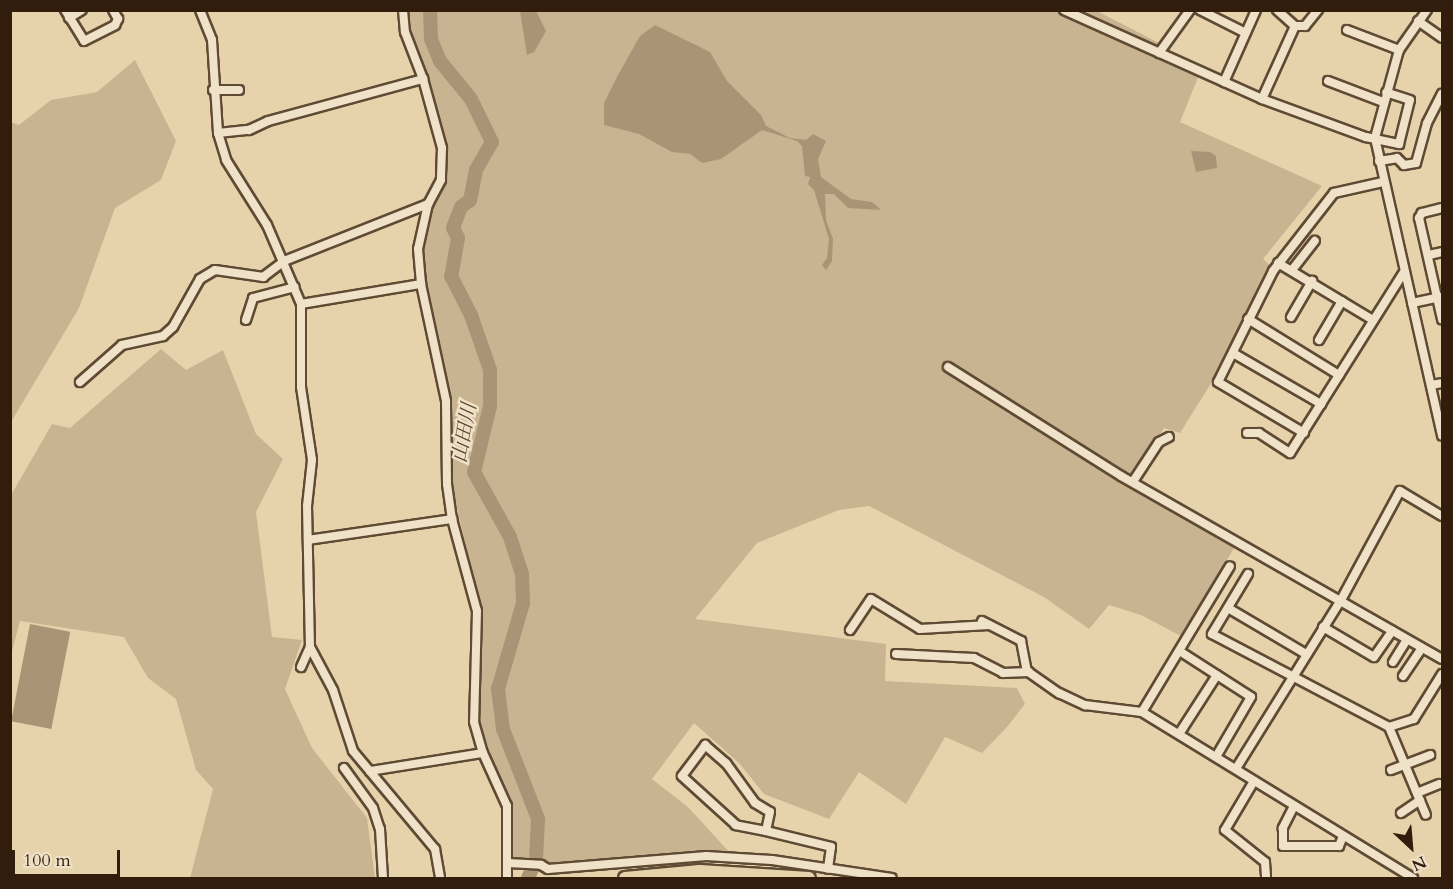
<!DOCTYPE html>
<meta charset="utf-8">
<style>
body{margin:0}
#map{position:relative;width:1453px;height:889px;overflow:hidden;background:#e7d3ab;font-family:Cardo,"Noto Serif JP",serif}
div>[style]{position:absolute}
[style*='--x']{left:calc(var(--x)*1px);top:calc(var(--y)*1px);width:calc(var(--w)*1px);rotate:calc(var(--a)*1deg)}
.green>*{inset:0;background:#c8b490}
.water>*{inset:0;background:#a99575;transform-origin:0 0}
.river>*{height:14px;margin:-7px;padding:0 7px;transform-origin:7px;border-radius:7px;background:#a99575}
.roads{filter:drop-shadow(2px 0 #5f4a34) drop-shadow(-2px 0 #5f4a34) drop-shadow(0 2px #5f4a34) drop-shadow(0 -2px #5f4a34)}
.minor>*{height:8px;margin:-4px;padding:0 4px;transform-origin:4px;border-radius:4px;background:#efe2c8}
.primary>*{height:12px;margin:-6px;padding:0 6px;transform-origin:6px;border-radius:6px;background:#e7d3ab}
span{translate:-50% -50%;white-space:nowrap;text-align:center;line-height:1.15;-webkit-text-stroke:5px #efe2c8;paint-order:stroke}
.water-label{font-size:20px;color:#5c4631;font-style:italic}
.frame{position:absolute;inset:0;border:12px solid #321c0c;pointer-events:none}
.north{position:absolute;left:1381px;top:817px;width:60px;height:60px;-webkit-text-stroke:4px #efe2c8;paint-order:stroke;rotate:154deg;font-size:16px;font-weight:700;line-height:24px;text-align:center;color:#321c0c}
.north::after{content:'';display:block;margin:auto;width:21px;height:27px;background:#321c0c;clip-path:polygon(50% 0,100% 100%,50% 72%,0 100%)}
.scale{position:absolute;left:12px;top:850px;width:108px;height:27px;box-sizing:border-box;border:3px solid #321c0c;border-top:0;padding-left:8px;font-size:18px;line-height:21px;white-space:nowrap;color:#321c0c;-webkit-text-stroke:4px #efe2c8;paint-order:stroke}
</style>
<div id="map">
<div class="green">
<div style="clip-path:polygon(406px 11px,1097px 11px,1159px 43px,1153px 54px,1199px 75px,1180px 122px,1322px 186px,1263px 259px,1272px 267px,1215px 377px,1180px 433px,1164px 428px,1129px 479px,1236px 545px,1181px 636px,1141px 615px,1109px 605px,1089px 629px,1044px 597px,869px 506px,839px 510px,757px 543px,695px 619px,886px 644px,885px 681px,1017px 688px,1025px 704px,1007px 727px,982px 753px,945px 737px,906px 804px,859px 772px,829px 819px,764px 794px,739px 763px,694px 723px,652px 779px,688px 807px,731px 854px,671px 853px,554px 863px,512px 858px,509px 803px,478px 720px,483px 619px,451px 482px,453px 402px,424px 282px,421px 249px,432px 206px,445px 181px,447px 151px,427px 75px,408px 31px)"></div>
<div style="clip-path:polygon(135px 60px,176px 141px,161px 180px,115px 208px,79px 308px,11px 422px,11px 122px,19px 125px,51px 100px,97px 92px)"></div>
<div style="clip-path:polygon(161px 349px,186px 370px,223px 350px,256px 434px,283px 459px,256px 512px,272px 637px,302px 640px,285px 689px,312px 748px,367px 818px,375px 878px,190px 878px,213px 789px,196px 770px,176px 699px,148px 678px,124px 637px,20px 621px,11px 655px,11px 495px,52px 424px,70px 428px)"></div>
</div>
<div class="water">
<div style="clip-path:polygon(520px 11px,536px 11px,546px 31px,534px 52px,527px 55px)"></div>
<div style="clip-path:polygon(655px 25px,710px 52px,727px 81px,761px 115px,766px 126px,790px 138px,806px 140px,813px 134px,826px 141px,818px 159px,821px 177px,851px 199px,872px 202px,881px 210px,848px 208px,834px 194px,825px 194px,826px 220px,833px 239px,832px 261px,826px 270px,831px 276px,822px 265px,827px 258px,829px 239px,814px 190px,808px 184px,810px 177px,805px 176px,802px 146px,797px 141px,762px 130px,721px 159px,702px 163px,690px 154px,672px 152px,639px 134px,604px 125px,604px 103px,618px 75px,640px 36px)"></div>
<div style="clip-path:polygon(1191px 151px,1210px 152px,1216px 156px,1217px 168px,1196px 172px)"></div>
<div style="left:30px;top:624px;width:41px;height:99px;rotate:11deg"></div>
</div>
<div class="river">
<div style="--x:430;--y:10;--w:29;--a:88"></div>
<div style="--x:431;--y:39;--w:24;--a:68"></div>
<div style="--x:440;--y:61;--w:49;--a:50.8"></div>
<div style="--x:471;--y:99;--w:48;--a:64"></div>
<div style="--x:492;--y:142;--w:32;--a:120"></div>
<div style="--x:476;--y:170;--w:31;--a:101"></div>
<div style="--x:470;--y:200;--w:11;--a:142"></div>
<div style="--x:461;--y:207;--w:22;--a:111"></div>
<div style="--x:453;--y:228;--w:11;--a:63"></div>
<div style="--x:458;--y:238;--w:39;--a:100"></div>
<div style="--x:451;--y:276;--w:44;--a:62.9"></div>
<div style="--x:471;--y:315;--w:58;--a:70.9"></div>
<div style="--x:490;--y:370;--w:36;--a:90"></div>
<div style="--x:490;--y:406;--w:68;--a:103.6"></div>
<div style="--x:474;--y:472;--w:74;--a:61"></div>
<div style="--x:510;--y:537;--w:39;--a:72"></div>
<div style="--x:522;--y:574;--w:29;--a:88"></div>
<div style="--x:523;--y:603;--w:90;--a:106.2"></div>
<div style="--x:498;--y:689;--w:40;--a:82.9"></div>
<div style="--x:503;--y:729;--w:97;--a:68.7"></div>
<div style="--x:538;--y:819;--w:41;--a:92.8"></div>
<div style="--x:536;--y:860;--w:20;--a:114"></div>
</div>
<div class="roads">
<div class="minor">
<div style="--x:65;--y:10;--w:36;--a:58"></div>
<div style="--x:84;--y:41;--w:35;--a:-27"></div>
<div style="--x:115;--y:25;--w:7;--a:-63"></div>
<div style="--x:118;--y:19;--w:10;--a:-119"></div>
<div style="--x:200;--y:10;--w:32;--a:68"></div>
<div style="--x:212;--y:40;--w:93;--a:86.3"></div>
<div style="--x:218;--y:133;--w:28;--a:73"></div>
<div style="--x:226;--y:160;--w:77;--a:57.8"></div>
<div style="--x:267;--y:225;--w:86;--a:66.7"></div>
<div style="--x:301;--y:304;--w:83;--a:90"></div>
<div style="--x:301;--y:387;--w:74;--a:81.4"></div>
<div style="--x:312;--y:460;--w:46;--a:96.2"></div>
<div style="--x:307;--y:506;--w:141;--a:88.8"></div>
<div style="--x:310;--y:647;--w:49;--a:61.9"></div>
<div style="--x:333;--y:690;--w:64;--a:71.8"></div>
<div style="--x:353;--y:751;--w:128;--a:50.1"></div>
<div style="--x:435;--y:849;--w:29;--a:80"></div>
<div style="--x:403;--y:10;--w:22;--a:85"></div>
<div style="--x:405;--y:32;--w:50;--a:69"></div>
<div style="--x:423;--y:79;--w:72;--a:74.6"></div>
<div style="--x:442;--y:148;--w:32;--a:92"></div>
<div style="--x:441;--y:180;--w:27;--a:118"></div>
<div style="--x:428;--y:204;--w:46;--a:102.5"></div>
<div style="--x:418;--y:249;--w:35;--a:85"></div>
<div style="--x:421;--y:284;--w:120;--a:77.9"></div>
<div style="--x:446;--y:401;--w:83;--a:89.3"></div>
<div style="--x:447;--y:484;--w:35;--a:82"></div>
<div style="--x:452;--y:519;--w:95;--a:74.8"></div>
<div style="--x:477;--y:611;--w:111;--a:91.5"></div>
<div style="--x:474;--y:722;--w:32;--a:74"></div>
<div style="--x:483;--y:753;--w:58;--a:65.6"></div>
<div style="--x:507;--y:806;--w:72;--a:90"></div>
<div style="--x:1064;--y:10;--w:217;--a:24.2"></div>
<div style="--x:1262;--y:99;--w:111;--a:20.1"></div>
<div style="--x:1366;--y:137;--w:34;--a:12"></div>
<div style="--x:1399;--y:144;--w:45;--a:-76"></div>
<div style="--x:1410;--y:100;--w:25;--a:-162"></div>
<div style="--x:1200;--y:10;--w:51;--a:26.6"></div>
<div style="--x:1277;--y:10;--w:24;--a:42"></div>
<div style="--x:1427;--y:10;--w:49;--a:125"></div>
<div style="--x:1399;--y:50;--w:91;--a:105.3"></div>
<div style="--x:1375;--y:138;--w:305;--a:77.3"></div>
<div style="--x:69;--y:18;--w:15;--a:-32"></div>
<div style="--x:1418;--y:21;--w:29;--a:35"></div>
<div style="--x:1347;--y:30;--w:56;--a:21"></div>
<div style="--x:1159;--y:53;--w:53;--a:-54.2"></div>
<div style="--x:1328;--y:81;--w:59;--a:20.9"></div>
<div style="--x:1224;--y:82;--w:79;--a:-66"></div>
<div style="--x:213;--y:90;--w:26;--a:0"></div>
<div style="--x:1262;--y:99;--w:80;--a:-65.7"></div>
<div style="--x:1295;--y:26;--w:10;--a:0"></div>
<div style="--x:1305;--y:26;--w:21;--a:-51"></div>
<div style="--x:218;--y:133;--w:31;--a:-6"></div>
<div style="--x:249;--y:130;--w:21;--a:-25"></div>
<div style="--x:268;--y:121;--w:161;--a:-15.2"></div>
<div style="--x:1379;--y:161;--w:18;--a:-9"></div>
<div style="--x:1397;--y:158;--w:10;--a:45"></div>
<div style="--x:1404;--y:165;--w:12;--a:-9"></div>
<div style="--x:1416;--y:163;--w:41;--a:-74.6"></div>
<div style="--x:1427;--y:123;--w:33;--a:-63"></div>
<div style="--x:1442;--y:208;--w:21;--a:166"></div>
<div style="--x:1422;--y:213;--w:6;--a:121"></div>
<div style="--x:1419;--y:218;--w:104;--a:77.2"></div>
<div style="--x:1429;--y:255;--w:13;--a:-13"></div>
<div style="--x:1278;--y:263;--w:111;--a:31"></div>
<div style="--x:1292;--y:270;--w:37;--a:-52"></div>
<div style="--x:1412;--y:303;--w:29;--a:-12"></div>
<div style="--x:301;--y:304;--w:122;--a:-9.5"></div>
<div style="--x:1291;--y:317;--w:42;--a:-59.7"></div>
<div style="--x:1248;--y:319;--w:107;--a:31.6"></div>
<div style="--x:246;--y:320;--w:23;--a:-72"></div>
<div style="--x:253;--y:298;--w:43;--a:-14.7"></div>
<div style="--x:1319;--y:340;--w:45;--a:-59.5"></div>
<div style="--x:1233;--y:353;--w:102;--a:30.1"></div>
<div style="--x:948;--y:367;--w:204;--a:32.2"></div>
<div style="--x:1121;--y:476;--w:369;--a:29.7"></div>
<div style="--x:80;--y:382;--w:56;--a:-41.4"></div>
<div style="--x:122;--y:345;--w:42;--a:-12.4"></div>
<div style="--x:163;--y:336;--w:13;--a:-42"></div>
<div style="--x:173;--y:327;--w:55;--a:-60.6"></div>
<div style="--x:200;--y:279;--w:17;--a:-31"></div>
<div style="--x:215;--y:270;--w:49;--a:8.3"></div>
<div style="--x:263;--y:277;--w:26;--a:-37"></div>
<div style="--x:284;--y:261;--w:155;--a:-21.6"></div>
<div style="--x:1431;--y:385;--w:11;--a:-10"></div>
<div style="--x:1247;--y:433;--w:12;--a:0"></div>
<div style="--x:1259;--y:433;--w:37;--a:33"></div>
<div style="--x:1290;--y:453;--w:214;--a:-57.8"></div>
<div style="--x:1304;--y:433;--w:100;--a:-149.3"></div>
<div style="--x:1218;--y:382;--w:124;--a:-63.6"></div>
<div style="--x:1273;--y:271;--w:99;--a:-52"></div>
<div style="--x:1334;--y:193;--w:50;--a:-12.7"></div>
<div style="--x:1134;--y:480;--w:45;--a:-56.7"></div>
<div style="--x:1159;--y:442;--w:11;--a:-27"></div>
<div style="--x:308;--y:540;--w:146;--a:-8.3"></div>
<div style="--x:1248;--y:574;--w:70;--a:121"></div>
<div style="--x:1212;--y:634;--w:200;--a:27.7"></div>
<div style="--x:1389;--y:727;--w:95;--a:67.2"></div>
<div style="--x:1228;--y:608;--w:91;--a:30.5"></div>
<div style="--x:982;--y:621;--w:44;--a:27.1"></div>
<div style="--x:1021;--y:641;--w:31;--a:79"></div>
<div style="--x:1027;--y:671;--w:39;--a:35"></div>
<div style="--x:1059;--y:693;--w:29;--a:25"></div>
<div style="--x:1085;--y:705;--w:57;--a:7"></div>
<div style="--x:1142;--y:712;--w:318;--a:31.5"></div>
<div style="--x:1323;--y:627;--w:59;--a:30.5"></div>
<div style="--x:1374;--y:657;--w:32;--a:-55"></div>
<div style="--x:850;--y:630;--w:37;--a:-56"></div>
<div style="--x:871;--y:599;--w:57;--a:31.5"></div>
<div style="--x:920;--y:629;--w:69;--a:-3.3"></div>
<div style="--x:1181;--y:652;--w:83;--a:32.7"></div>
<div style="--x:1251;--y:697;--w:69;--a:120.3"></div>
<div style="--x:896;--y:654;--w:78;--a:2.9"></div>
<div style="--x:974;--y:658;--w:33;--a:27"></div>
<div style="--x:1003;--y:673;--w:26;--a:-2"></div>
<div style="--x:1393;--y:662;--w:26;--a:-58"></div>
<div style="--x:301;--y:667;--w:22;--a:-66"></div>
<div style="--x:1403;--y:676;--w:32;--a:-56"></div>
<div style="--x:1142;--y:712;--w:170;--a:-58.9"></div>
<div style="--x:1389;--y:727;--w:26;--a:-18"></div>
<div style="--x:1414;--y:719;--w:53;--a:-58.1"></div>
<div style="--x:1179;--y:734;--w:70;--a:-57.2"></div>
<div style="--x:705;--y:745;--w:28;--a:41"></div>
<div style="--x:726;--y:763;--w:49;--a:54.1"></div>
<div style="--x:755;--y:803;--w:17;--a:31"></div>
<div style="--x:770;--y:812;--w:19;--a:102"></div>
<div style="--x:766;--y:831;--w:31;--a:-169"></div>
<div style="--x:736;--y:825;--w:73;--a:-137.8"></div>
<div style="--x:682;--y:776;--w:39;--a:-53"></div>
<div style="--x:1237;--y:767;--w:197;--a:-58.1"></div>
<div style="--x:1341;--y:600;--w:124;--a:-61.6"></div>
<div style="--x:1400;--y:491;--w:49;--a:30.8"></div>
<div style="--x:344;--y:768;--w:49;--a:54.1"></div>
<div style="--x:373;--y:808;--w:22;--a:72"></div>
<div style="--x:380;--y:829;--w:49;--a:86.5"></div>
<div style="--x:1391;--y:770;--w:42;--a:-21"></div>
<div style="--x:370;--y:771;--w:114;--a:-9.1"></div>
<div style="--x:1254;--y:781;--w:57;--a:120.6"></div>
<div style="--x:1225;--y:830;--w:51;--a:38.7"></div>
<div style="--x:1265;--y:862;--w:16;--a:86"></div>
<div style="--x:1417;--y:793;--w:24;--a:-22"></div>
<div style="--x:1294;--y:806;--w:25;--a:117"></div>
<div style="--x:1283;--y:828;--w:18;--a:90"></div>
<div style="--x:1283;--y:846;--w:56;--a:0"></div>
<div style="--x:1339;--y:846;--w:11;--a:-68"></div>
<div style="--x:1401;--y:813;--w:23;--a:-34"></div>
<div style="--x:766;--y:831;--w:67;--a:13.8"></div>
<div style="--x:831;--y:847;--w:22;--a:98"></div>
<div style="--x:508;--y:863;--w:33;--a:3"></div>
<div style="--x:541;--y:865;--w:8;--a:30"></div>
<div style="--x:548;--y:869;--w:159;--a:-4.7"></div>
<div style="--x:706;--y:856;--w:66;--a:3.5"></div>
<div style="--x:772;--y:860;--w:121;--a:8.5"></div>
</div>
<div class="primary">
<div style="--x:625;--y:878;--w:75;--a:-5.3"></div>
<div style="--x:700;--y:871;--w:109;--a:3.7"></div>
</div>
</div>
<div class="water-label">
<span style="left:464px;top:433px;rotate:-80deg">山田川</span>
</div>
<div class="frame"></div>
<div class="north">N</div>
<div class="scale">100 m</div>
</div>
